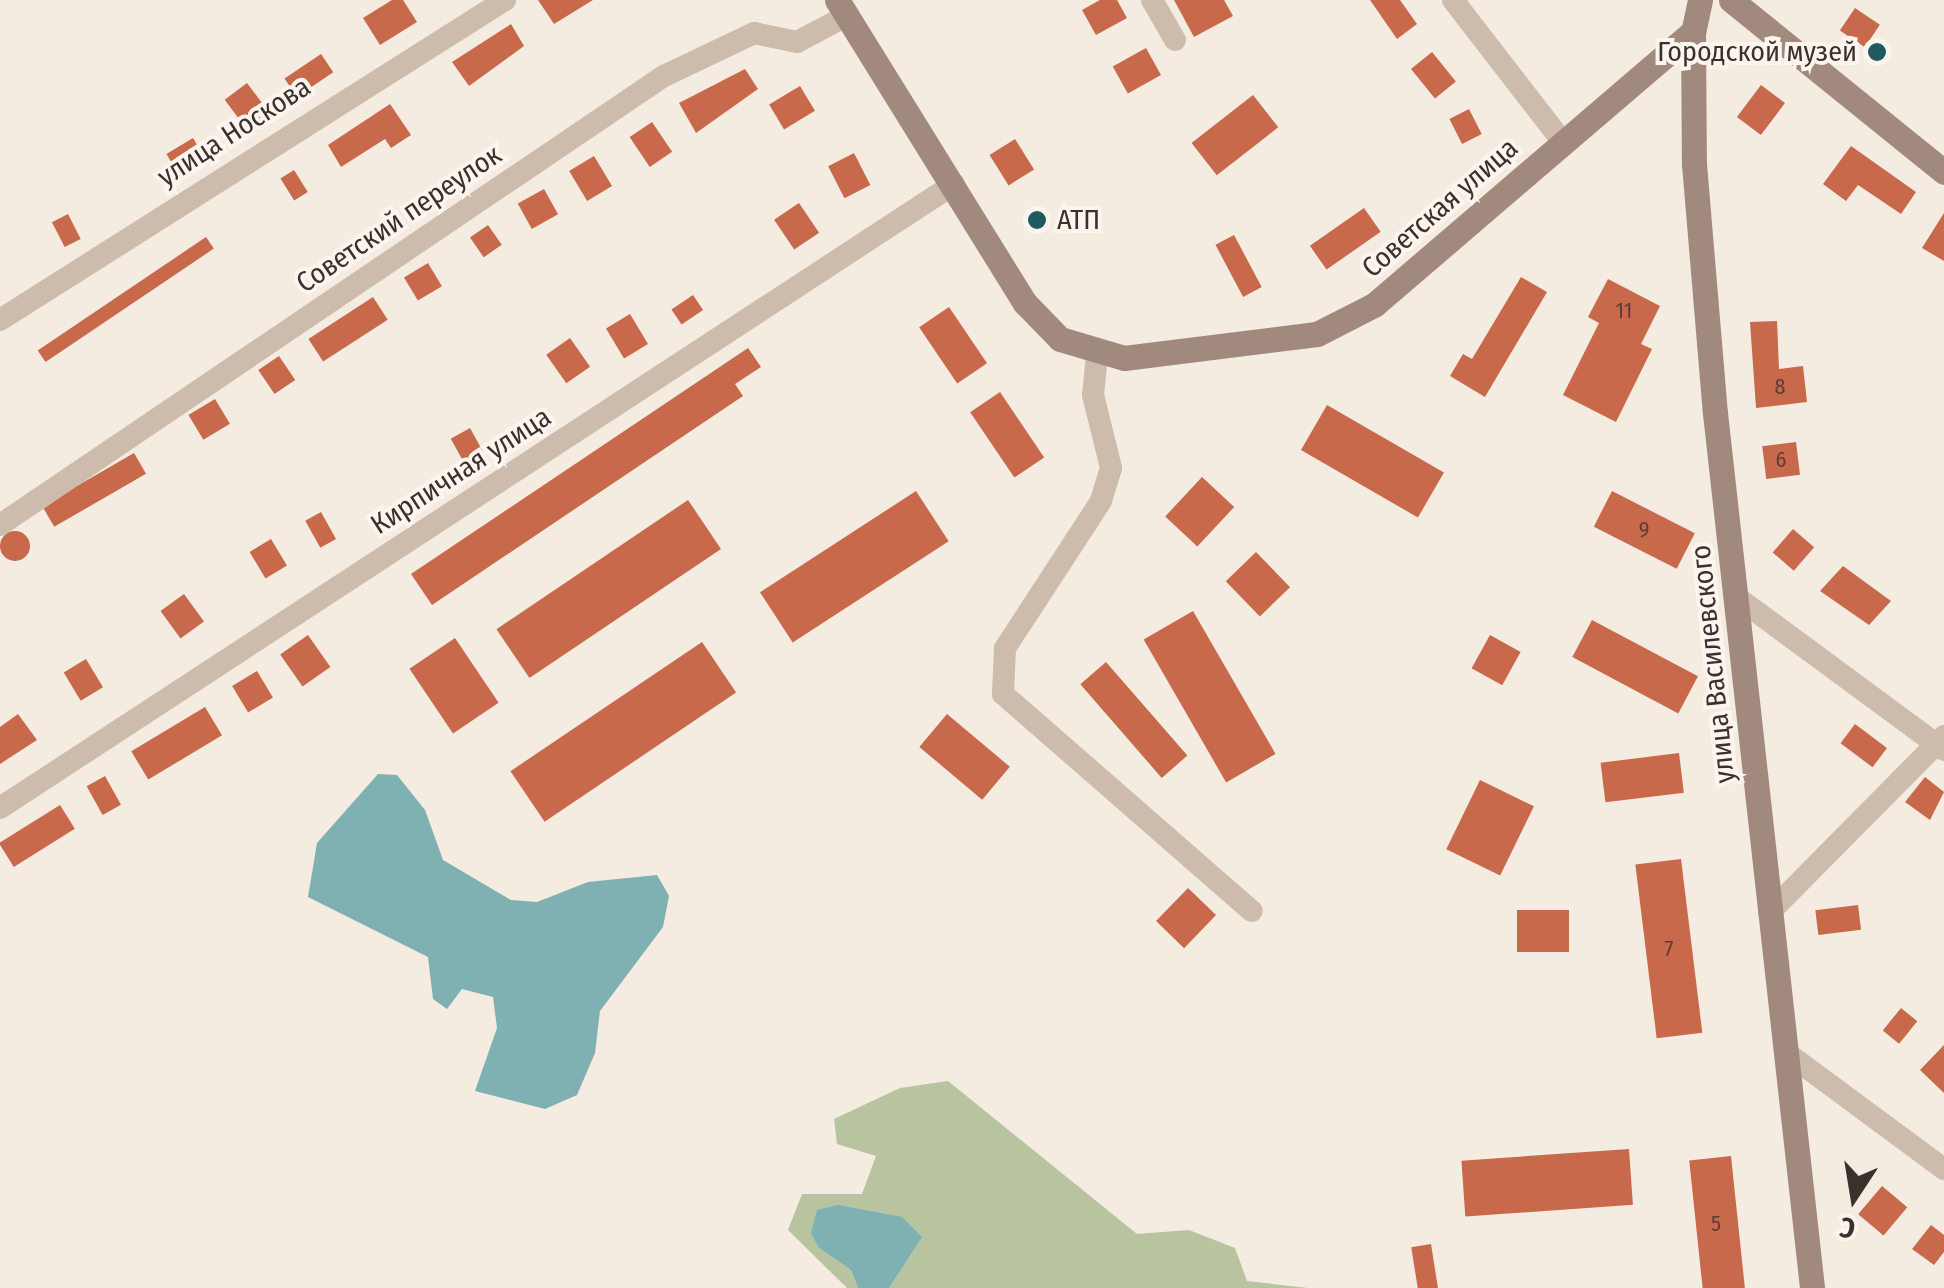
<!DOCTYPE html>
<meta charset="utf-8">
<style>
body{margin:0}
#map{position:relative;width:1944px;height:1288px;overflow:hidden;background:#f4ebe1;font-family:"Fira Sans Condensed",sans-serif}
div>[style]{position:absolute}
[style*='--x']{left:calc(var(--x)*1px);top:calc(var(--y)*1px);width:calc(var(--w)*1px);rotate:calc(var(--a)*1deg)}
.green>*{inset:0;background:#b8c4a0}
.water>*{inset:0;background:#7fb0b2}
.building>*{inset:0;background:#c8694b;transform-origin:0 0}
.round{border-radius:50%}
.street>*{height:22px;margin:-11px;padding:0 11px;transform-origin:11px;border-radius:11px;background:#cdbbac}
.secondary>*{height:25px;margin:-12.5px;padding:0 12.5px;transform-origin:12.5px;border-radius:12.5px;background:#a18a7d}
.dots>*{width:28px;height:28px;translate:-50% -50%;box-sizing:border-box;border:5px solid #fbf5ee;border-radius:50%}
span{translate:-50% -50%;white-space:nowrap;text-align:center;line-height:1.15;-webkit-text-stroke:8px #fbf5ee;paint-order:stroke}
.number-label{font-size:22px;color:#5e3e33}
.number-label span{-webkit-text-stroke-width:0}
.poi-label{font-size:28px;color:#3b302b}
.right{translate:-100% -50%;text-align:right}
.left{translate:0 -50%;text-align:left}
.street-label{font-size:28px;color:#3b302b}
.north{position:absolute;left:1804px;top:1148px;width:100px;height:100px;-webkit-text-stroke:8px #fbf5ee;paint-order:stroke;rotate:192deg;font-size:28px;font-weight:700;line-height:40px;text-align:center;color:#3b302b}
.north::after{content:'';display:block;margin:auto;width:35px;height:45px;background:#3b302b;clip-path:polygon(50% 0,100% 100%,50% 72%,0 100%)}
</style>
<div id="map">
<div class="green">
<div style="clip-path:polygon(948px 1081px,1137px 1234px,1189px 1230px,1235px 1248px,1247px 1281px,1308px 1288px,889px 1288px,922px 1236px,819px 1248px,851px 1270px,858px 1288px,847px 1288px,788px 1230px,802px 1194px,862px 1194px,876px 1156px,837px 1144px,834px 1119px,900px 1088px)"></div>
</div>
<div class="water">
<div style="clip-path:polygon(378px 774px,397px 775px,425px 810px,443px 860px,511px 900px,537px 902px,588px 882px,657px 875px,669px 896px,663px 927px,600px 1011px,595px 1053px,577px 1095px,545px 1109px,475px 1091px,497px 1028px,493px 997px,462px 989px,447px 1009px,433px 999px,428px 957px,308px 897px,317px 843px)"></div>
<div style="clip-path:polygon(838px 1205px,902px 1217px,922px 1237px,889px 1288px,858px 1288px,851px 1270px,819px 1248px,811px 1233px,817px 1210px)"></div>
</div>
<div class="building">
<div style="clip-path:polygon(392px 0,403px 0,417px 22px,380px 45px,363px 18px)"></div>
<div style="clip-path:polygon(538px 0,593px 0,554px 24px)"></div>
<div style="clip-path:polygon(1100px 0,1117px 0,1127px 18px,1096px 35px,1082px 10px)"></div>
<div style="clip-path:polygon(1174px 0,1224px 0,1233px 16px,1194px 37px)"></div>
<div style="clip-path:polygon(1370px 0,1400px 0,1417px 24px,1397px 39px)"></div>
<div style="left:1855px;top:8px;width:30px;height:27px;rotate:34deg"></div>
<div style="clip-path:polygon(511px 24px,524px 46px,469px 86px,452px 62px)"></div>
<div style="left:1146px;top:48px;width:31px;height:38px;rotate:61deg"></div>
<div style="left:1432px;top:52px;width:38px;height:27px;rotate:51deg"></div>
<div style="left:321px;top:54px;width:22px;height:44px;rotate:56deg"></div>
<div style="clip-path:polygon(745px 69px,758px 89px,696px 133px,679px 103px)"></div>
<div style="left:247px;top:83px;width:39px;height:28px;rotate:53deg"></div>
<div style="left:1761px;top:85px;width:30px;height:40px;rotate:37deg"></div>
<div style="left:800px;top:86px;width:29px;height:36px;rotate:59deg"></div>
<div style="left:1253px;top:95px;width:41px;height:78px;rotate:52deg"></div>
<div style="clip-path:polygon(390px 104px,411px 135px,391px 148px,385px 139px,341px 167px,328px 145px)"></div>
<div style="left:1469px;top:109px;width:28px;height:22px;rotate:63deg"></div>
<div style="left:652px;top:122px;width:36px;height:27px;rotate:56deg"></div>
<div style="left:193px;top:138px;width:27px;height:31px;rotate:59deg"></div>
<div style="left:1015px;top:139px;width:36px;height:30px;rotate:58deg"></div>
<div style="clip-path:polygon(1851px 146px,1916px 192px,1901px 214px,1858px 185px,1846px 201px,1823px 184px)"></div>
<div style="left:854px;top:153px;width:36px;height:29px;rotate:63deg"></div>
<div style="left:594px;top:156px;width:35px;height:29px;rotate:59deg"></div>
<div style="left:294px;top:170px;width:26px;height:16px;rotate:58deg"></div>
<div style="left:544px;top:189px;width:29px;height:30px;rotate:61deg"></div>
<div style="left:799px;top:203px;width:36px;height:30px;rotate:56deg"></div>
<div style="left:1364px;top:208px;width:29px;height:66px;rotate:55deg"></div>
<div style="clip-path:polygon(1944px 213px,1944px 261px,1922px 248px)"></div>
<div style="left:68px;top:214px;width:28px;height:18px;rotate:63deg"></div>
<div style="left:488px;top:225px;width:24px;height:22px;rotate:55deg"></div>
<div style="left:1234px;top:235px;width:59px;height:21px;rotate:62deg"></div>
<div style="left:206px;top:237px;width:14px;height:203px;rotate:56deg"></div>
<div style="left:428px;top:263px;width:27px;height:28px;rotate:59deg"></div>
<div style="clip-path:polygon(1521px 277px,1547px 292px,1485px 397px,1450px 376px,1463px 354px,1472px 359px)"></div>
<div style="clip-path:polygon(1608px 279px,1660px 306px,1641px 344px,1652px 349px,1616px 422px,1563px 395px,1599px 323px,1588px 317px)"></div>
<div style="left:693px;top:295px;width:18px;height:26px;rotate:56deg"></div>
<div style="left:373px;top:297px;width:27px;height:77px;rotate:57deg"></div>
<div style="left:949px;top:307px;width:68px;height:36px;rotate:56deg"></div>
<div style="left:630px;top:314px;width:35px;height:28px;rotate:59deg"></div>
<div style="clip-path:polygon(1777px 321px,1779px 369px,1803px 366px,1807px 402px,1756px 408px,1750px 322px)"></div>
<div style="left:570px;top:338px;width:35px;height:29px;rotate:55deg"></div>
<div style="clip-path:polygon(748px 348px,761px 367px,735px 384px,743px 396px,432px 605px,411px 574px)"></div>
<div style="left:279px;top:356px;width:29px;height:25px;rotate:56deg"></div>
<div style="left:1000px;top:392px;width:79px;height:36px;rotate:56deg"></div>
<div style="left:215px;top:399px;width:29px;height:31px;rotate:59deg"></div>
<div style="left:1327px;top:405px;width:135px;height:52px;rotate:30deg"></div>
<div style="left:470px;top:428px;width:26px;height:22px;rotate:61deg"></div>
<div style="left:1796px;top:442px;width:33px;height:34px;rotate:83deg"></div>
<div style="left:134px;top:453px;width:24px;height:106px;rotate:60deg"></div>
<div style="left:1202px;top:477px;width:44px;height:54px;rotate:43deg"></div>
<div style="left:916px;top:491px;width:60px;height:186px;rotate:57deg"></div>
<div style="left:1612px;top:491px;width:93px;height:40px;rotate:27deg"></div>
<div style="left:688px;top:500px;width:59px;height:231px;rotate:56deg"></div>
<div style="left:321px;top:512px;width:31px;height:18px;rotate:61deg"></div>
<div style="left:1793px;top:529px;width:28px;height:31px;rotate:41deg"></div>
<div class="round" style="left:0;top:531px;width:30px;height:30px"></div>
<div style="left:271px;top:539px;width:31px;height:25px;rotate:59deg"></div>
<div style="left:1256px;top:552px;width:49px;height:42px;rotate:46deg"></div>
<div style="clip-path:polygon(1843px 566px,1891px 601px,1869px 625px,1820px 591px)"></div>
<div style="left:184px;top:594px;width:34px;height:29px;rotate:54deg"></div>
<div style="left:1193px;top:611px;width:165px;height:57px;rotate:60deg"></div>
<div style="left:1592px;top:620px;width:120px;height:42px;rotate:28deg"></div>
<div style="left:308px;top:635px;width:39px;height:34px;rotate:55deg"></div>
<div style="left:1490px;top:635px;width:35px;height:38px;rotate:29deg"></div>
<div style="left:455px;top:638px;width:78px;height:55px;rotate:56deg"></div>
<div style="left:702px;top:642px;width:61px;height:231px;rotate:56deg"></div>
<div style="left:86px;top:659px;width:33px;height:26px;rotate:59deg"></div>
<div style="left:1106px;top:662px;width:124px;height:34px;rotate:49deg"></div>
<div style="left:257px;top:671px;width:31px;height:29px;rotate:59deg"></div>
<div style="left:205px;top:707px;width:33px;height:86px;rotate:59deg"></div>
<div style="clip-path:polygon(18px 714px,37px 740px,0 764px,0 727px)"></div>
<div style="left:947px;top:714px;width:82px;height:43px;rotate:40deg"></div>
<div style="left:1855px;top:724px;width:40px;height:24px;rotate:37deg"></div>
<div style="left:1679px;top:753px;width:40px;height:79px;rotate:83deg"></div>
<div style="left:105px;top:776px;width:33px;height:21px;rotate:61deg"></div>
<div style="clip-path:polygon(1925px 777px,1944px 792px,1930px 820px,1905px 802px)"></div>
<div style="left:1480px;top:780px;width:60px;height:77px;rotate:26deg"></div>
<div style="left:60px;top:805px;width:28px;height:72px;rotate:58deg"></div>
<div style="left:1681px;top:859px;width:175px;height:46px;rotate:83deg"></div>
<div style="left:1188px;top:888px;width:39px;height:46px;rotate:44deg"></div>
<div style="left:1858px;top:905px;width:25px;height:43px;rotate:83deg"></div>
<div style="left:1517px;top:910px;width:52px;height:42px"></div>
<div style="left:1901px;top:1008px;width:21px;height:29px;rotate:39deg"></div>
<div style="clip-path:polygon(1944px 1045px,1944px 1093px,1920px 1070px)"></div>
<div style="left:1629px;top:1149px;width:56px;height:168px;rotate:86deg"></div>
<div style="left:1731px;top:1156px;width:133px;height:42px;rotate:84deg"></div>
<div style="left:1882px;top:1186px;width:33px;height:37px;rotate:40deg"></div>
<div style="clip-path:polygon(1931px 1225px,1944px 1235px,1944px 1252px,1934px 1265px,1912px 1249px)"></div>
<div style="left:1431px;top:1244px;width:45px;height:20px;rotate:81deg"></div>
</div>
<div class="street">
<div style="--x:1152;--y:0;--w:46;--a:60.1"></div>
<div style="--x:1453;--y:0;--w:178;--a:52.3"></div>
<div style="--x:0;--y:320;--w:598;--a:-32.36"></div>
<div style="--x:1097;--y:355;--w:40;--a:95.7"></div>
<div style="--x:1093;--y:395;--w:75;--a:76.1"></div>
<div style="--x:1111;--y:468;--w:34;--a:107"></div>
<div style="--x:1101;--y:501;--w:176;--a:123.1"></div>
<div style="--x:1005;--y:648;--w:46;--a:92.5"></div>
<div style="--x:1003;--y:694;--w:330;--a:41.1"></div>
<div style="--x:0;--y:525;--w:802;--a:-34.07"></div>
<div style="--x:664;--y:76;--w:100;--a:-25.5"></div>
<div style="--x:754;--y:33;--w:44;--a:11.8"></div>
<div style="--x:797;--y:42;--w:58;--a:-27.9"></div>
<div style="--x:1738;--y:598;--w:256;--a:36.4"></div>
<div style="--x:0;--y:808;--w:1140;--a:-33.19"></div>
<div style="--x:1769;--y:913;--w:249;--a:-45.3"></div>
<div style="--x:1787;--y:1053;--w:195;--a:36.5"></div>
</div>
<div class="secondary">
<div style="--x:837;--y:0;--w:357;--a:58.2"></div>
<div style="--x:1025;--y:303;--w:50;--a:45.8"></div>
<div style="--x:1060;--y:339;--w:67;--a:16.5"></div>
<div style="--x:1124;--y:358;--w:194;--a:-7.1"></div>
<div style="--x:1317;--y:334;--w:64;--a:-27"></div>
<div style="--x:1374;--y:305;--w:420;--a:-40.6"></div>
<div style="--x:1700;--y:0;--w:33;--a:102"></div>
<div style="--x:1693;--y:32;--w:132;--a:89.6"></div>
<div style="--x:1694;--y:164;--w:250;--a:85.2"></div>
<div style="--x:1715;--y:413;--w:880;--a:83.67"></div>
<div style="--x:1731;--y:0;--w:274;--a:38.9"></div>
</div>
<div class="dots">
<div style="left:1877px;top:52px;background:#1f5a5e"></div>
<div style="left:1037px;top:220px;background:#1f5a5e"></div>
</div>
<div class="number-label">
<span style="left:1624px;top:311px">11</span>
<span style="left:1780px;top:387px">8</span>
<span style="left:1781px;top:460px">6</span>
<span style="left:1644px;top:530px">9</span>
<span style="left:1669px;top:949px">7</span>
<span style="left:1716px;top:1224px">5</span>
</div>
<div class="poi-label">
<span class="right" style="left:1857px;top:52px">Городской музей</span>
<span class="left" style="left:1057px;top:220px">АТП</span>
</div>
<div class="street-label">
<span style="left:234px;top:132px;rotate:-33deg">улица Носкова</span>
<span style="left:1440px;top:208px;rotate:-41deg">Советская улица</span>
<span style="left:399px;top:219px;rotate:-34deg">Советский переулок</span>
<span style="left:461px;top:471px;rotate:-33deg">Кирпичная улица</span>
<span style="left:1713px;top:664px;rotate:-96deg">улица Василевского</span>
</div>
<div class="north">С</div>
</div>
